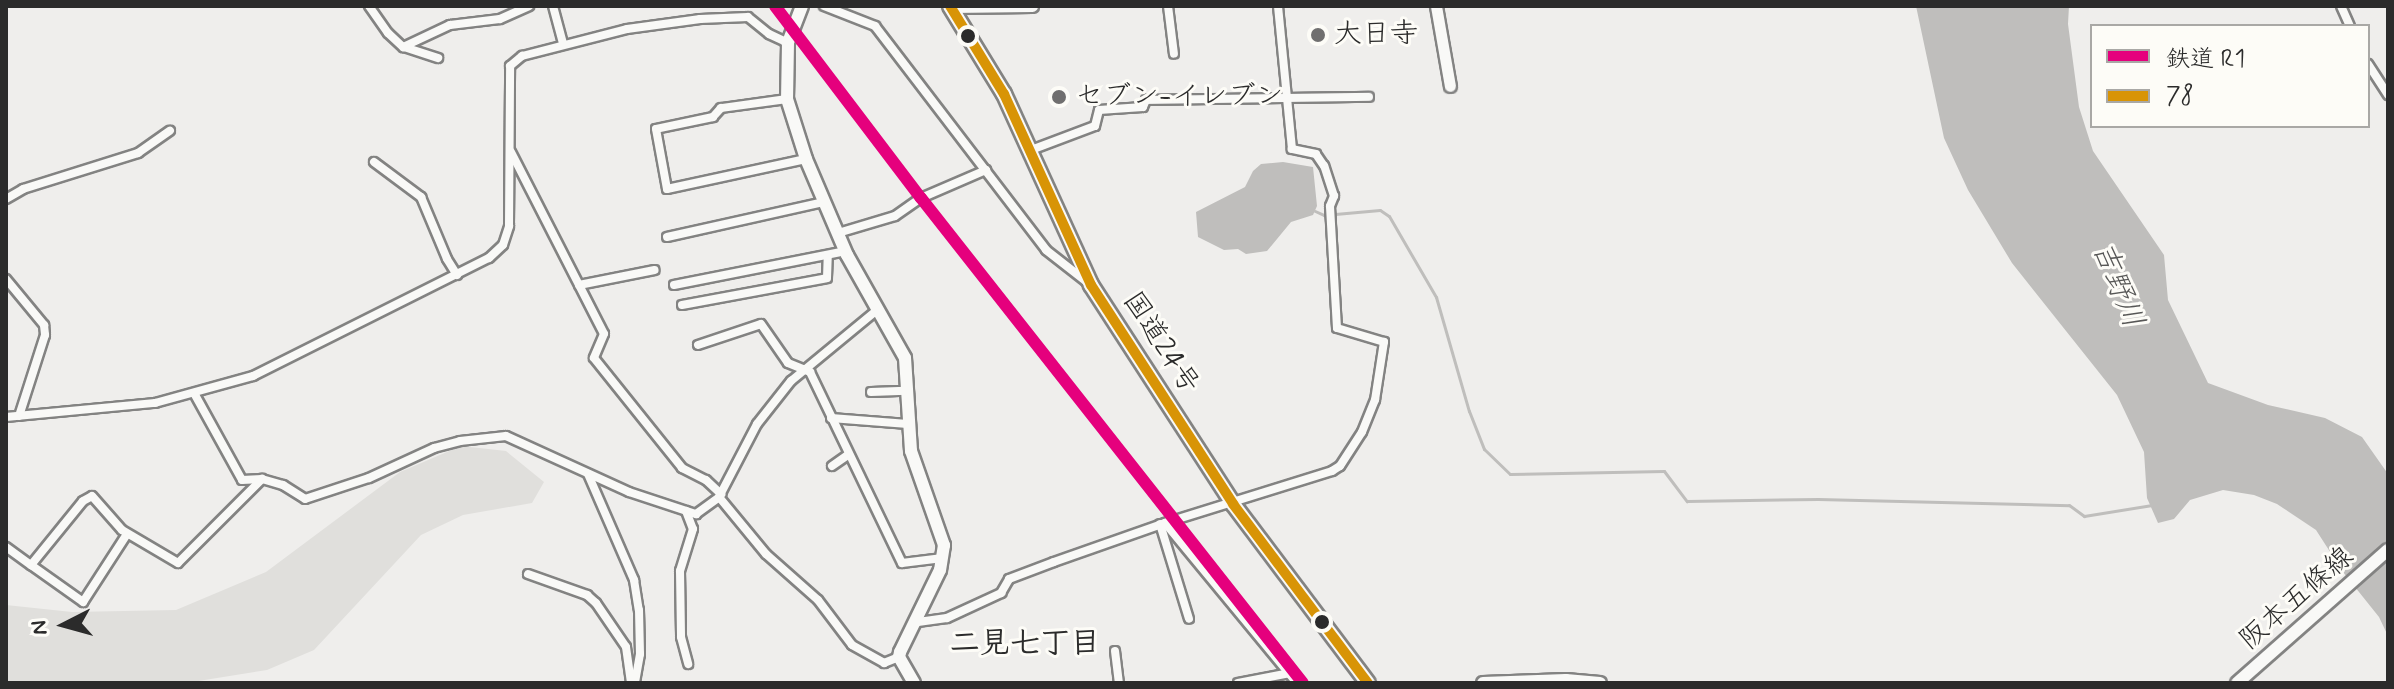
<!DOCTYPE html>
<meta charset="utf-8">
<style>
body{margin:0}
#map{position:relative;width:2394px;height:689px;overflow:hidden;background:#efeeec;font-family:Mynerve,"Klee One",sans-serif}
div>[style]{position:absolute}
[style*='--x']{left:calc(var(--x)*1px);top:calc(var(--y)*1px);width:calc(var(--w)*1px);rotate:calc(var(--a)*1deg)}
.green>*{inset:0;background:#e0dfdc}
.water>*{inset:0;background:#bfbebc}
.stream>*{height:3px;margin:-1.5px;padding:0 1.5px;transform-origin:1.5px;border-radius:1.5px;background:#bfbebc}
.roads{filter:drop-shadow(2px 0 #838382) drop-shadow(-2px 0 #838382) drop-shadow(0 2px #838382) drop-shadow(0 -2px #838382)}
.minor>*{height:8px;margin:-4px;padding:0 4px;transform-origin:4px;border-radius:4px;background:#f9f9f7}
.tertiary>*{height:11px;margin:-5.5px;padding:0 5.5px;transform-origin:5.5px;border-radius:5.5px;background:#f9f9f7}
.secondary>*{height:12px;margin:-6px;padding:0 6px;transform-origin:6px;border-radius:6px;background:#f9f9f7}
.trunk>*{height:14px;margin:-7px;padding:0 7px;transform-origin:7px;border-radius:7px;background:#f9f9f7}
.bus-1>*{height:10px;margin:-5px;padding:0 5px;transform-origin:5px;border-radius:5px;background:#d89406}
.rail-1>*{height:12px;margin:-6px;padding:0 6px;transform-origin:6px;border-radius:6px;background:#e5007d}
.dots>*{width:22px;height:22px;translate:-50% -50%;box-sizing:border-box;border:4px solid #fdfcf7;border-radius:50%}
span{translate:-50% -50%;white-space:nowrap;text-align:center;line-height:1.15;-webkit-text-stroke:6px #fdfcf7;paint-order:stroke}
.poi-label{font-size:28px;color:#2b2b2b}
.left{translate:0 -50%;text-align:left}
.street-label{font-size:28px;color:#2b2b2b}
.water-label{font-size:30px;color:#575756;font-style:italic}
.neighbourhood-label{font-size:30px;color:#2b2b2b;font-weight:700}
.frame{position:absolute;inset:0;border:8px solid #2b2b2b;pointer-events:none}
.legend{position:absolute;left:2090px;top:24px;width:280px;height:104px;box-sizing:border-box;background:#fdfcf7;border:2px solid #a9a8a5;margin:0;padding:10px 14px;list-style:none;font-size:24px;color:#2b2b2b}
.legend li{display:flex;align-items:center;gap:16px;height:40px}
.legend b{width:40px;border:2px solid #a9a8a5}
.north{position:absolute;left:24px;top:585px;width:80px;height:80px;-webkit-text-stroke:6px #fdfcf7;paint-order:stroke;rotate:264deg;font-size:22px;font-weight:700;line-height:32px;text-align:center;color:#2b2b2b}
.north::after{content:'';display:block;margin:auto;width:28px;height:36px;background:#2b2b2b;clip-path:polygon(50% 0,100% 100%,50% 72%,0 100%)}
</style>
<div id="map">
<div class="green">
<div style="clip-path:polygon(461px 446px,506px 451px,544px 482px,532px 503px,463px 515px,421px 535px,314px 650px,267px 670px,186px 683px,6px 683px,6px 605px,72px 612px,176px 610px,266px 572px,400px 472px)"></div>
</div>
<div class="water">
<div style="clip-path:polygon(1916px 6px,2069px 6px,2068px 24px,2079px 107px,2093px 151px,2164px 255px,2168px 300px,2208px 383px,2268px 405px,2325px 418px,2362px 437px,2388px 474px,2388px 636px,2379px 617px,2343px 572px,2316px 530px,2277px 504px,2254px 495px,2223px 490px,2190px 500px,2174px 519px,2158px 523px,2147px 498px,2144px 452px,2117px 395px,2012px 263px,1968px 190px,1944px 138px)"></div>
<div style="clip-path:polygon(1283px 162px,1313px 167px,1317px 206px,1313px 215px,1291px 222px,1267px 251px,1246px 254px,1238px 249px,1224px 250px,1198px 237px,1196px 212px,1245px 187px,1253px 171px,1261px 164px)"></div>
</div>
<div class="stream">
<div style="--x:1315;--y:211;--w:10;--a:24"></div>
<div style="--x:1324;--y:215;--w:56;--a:-5.1"></div>
<div style="--x:1380;--y:210;--w:11;--a:34"></div>
<div style="--x:1389;--y:216;--w:94;--a:59.9"></div>
<div style="--x:1436;--y:297;--w:119;--a:73.9"></div>
<div style="--x:1469;--y:411;--w:41;--a:68.5"></div>
<div style="--x:1484;--y:449;--w:36;--a:44"></div>
<div style="--x:1510;--y:474;--w:154;--a:-1.1"></div>
<div style="--x:1664;--y:471;--w:38;--a:53"></div>
<div style="--x:1687;--y:501;--w:131;--a:-0.9"></div>
<div style="--x:1818;--y:499;--w:251;--a:1.4"></div>
<div style="--x:2069;--y:505;--w:19;--a:36"></div>
<div style="--x:2084;--y:516;--w:69;--a:-9.2"></div>
</div>
<div class="roads">
<div class="minor">
<div style="--x:369;--y:6;--w:33;--a:55"></div>
<div style="--x:388;--y:33;--w:21;--a:43"></div>
<div style="--x:403;--y:47;--w:52;--a:-25.1"></div>
<div style="--x:450;--y:25;--w:50;--a:-6.8"></div>
<div style="--x:500;--y:19;--w:32;--a:-24"></div>
<div style="--x:553;--y:6;--w:39;--a:75"></div>
<div style="--x:824;--y:6;--w:55;--a:21.4"></div>
<div style="--x:875;--y:26;--w:282;--a:52.6"></div>
<div style="--x:1046;--y:250;--w:52;--a:38"></div>
<div style="--x:1168;--y:6;--w:48;--a:82.9"></div>
<div style="--x:2341;--y:6;--w:22;--a:66"></div>
<div style="--x:404;--y:47;--w:36;--a:18"></div>
<div style="--x:2368;--y:64;--w:37;--a:57"></div>
<div style="--x:787;--y:99;--w:67;--a:172.2"></div>
<div style="--x:721;--y:108;--w:12;--a:132"></div>
<div style="--x:713;--y:117;--w:58;--a:168.1"></div>
<div style="--x:656;--y:129;--w:61;--a:79.6"></div>
<div style="--x:667;--y:189;--w:142;--a:-12.2"></div>
<div style="--x:1031;--y:150;--w:68;--a:-20.6"></div>
<div style="--x:1095;--y:126;--w:16;--a:-76"></div>
<div style="--x:1099;--y:110;--w:44;--a:-3.9"></div>
<div style="--x:1143;--y:107;--w:8;--a:-67"></div>
<div style="--x:1146;--y:100;--w:223;--a:-0.8"></div>
<div style="--x:511;--y:152;--w:204;--a:62.9"></div>
<div style="--x:604;--y:334;--w:26;--a:113"></div>
<div style="--x:594;--y:358;--w:141;--a:51.3"></div>
<div style="--x:682;--y:468;--w:27;--a:27"></div>
<div style="--x:706;--y:480;--w:21;--a:43"></div>
<div style="--x:374;--y:162;--w:59;--a:36.7"></div>
<div style="--x:421;--y:197;--w:67;--a:67.2"></div>
<div style="--x:447;--y:259;--w:19;--a:58"></div>
<div style="--x:6;--y:199;--w:20;--a:-30"></div>
<div style="--x:23;--y:189;--w:121;--a:-17.4"></div>
<div style="--x:138;--y:153;--w:39;--a:-35"></div>
<div style="--x:838;--y:233;--w:59;--a:-16.6"></div>
<div style="--x:895;--y:216;--w:32;--a:-35"></div>
<div style="--x:921;--y:198;--w:71;--a:-23.3"></div>
<div style="--x:667;--y:237;--w:160;--a:-12.6"></div>
<div style="--x:6;--y:279;--w:60;--a:50.4"></div>
<div style="--x:44;--y:325;--w:10;--a:84"></div>
<div style="--x:45;--y:335;--w:85;--a:107.8"></div>
<div style="--x:579;--y:285;--w:77;--a:-11.2"></div>
<div style="--x:674;--y:285;--w:174;--a:-11.2"></div>
<div style="--x:682;--y:305;--w:147;--a:-10.5"></div>
<div style="--x:827;--y:278;--w:23;--a:-88"></div>
<div style="--x:698;--y:345;--w:66;--a:-18.4"></div>
<div style="--x:761;--y:324;--w:47;--a:55.3"></div>
<div style="--x:788;--y:363;--w:24;--a:22"></div>
<div style="--x:810;--y:372;--w:212;--a:64.3"></div>
<div style="--x:902;--y:563;--w:41;--a:-7"></div>
<div style="--x:871;--y:392;--w:35;--a:-2"></div>
<div style="--x:194;--y:393;--w:99;--a:61.1"></div>
<div style="--x:242;--y:480;--w:20;--a:-3"></div>
<div style="--x:262;--y:479;--w:22;--a:16"></div>
<div style="--x:283;--y:485;--w:26;--a:32"></div>
<div style="--x:305;--y:499;--w:67;--a:-18.2"></div>
<div style="--x:369;--y:478;--w:72;--a:-24.8"></div>
<div style="--x:434;--y:448;--w:27;--a:-15"></div>
<div style="--x:460;--y:441;--w:46;--a:-6.2"></div>
<div style="--x:506;--y:436;--w:135;--a:24.5"></div>
<div style="--x:629;--y:492;--w:71;--a:18.2"></div>
<div style="--x:696;--y:514;--w:29;--a:-36"></div>
<div style="--x:719;--y:497;--w:82;--a:-62.5"></div>
<div style="--x:757;--y:424;--w:55;--a:-51.7"></div>
<div style="--x:791;--y:381;--w:112;--a:-39.5"></div>
<div style="--x:6;--y:417;--w:150;--a:-5.4"></div>
<div style="--x:155;--y:403;--w:102;--a:-15.4"></div>
<div style="--x:253;--y:376;--w:264;--a:-26.6"></div>
<div style="--x:489;--y:258;--w:19;--a:-43"></div>
<div style="--x:503;--y:245;--w:20;--a:-72"></div>
<div style="--x:509;--y:226;--w:160;--a:-89.6"></div>
<div style="--x:510;--y:66;--w:16;--a:-40"></div>
<div style="--x:522;--y:56;--w:108;--a:-14.4"></div>
<div style="--x:627;--y:29;--w:74;--a:-7.8"></div>
<div style="--x:700;--y:19;--w:48;--a:-2.4"></div>
<div style="--x:748;--y:17;--w:27;--a:39"></div>
<div style="--x:769;--y:34;--w:21;--a:25"></div>
<div style="--x:831;--y:418;--w:77;--a:4.5"></div>
<div style="--x:832;--y:466;--w:19;--a:-35"></div>
<div style="--x:588;--y:474;--w:116;--a:66.5"></div>
<div style="--x:634;--y:580;--w:30;--a:81"></div>
<div style="--x:639;--y:610;--w:44;--a:88.7"></div>
<div style="--x:640;--y:654;--w:29;--a:100"></div>
<div style="--x:719;--y:497;--w:74;--a:50.5"></div>
<div style="--x:766;--y:554;--w:69;--a:41.5"></div>
<div style="--x:818;--y:600;--w:56;--a:52.9"></div>
<div style="--x:852;--y:645;--w:37;--a:29"></div>
<div style="--x:884;--y:663;--w:16;--a:-22"></div>
<div style="--x:686;--y:511;--w:19;--a:69"></div>
<div style="--x:693;--y:529;--w:44;--a:107.2"></div>
<div style="--x:680;--y:571;--w:66;--a:89.1"></div>
<div style="--x:681;--y:637;--w:28;--a:75"></div>
<div style="--x:1165;--y:523;--w:207;--a:50.5"></div>
<div style="--x:1160;--y:524;--w:99;--a:73"></div>
<div style="--x:6;--y:547;--w:31;--a:36"></div>
<div style="--x:31;--y:565;--w:82;--a:-50.9"></div>
<div style="--x:83;--y:501;--w:10;--a:-29"></div>
<div style="--x:92;--y:496;--w:45;--a:48.6"></div>
<div style="--x:122;--y:530;--w:65;--a:30.5"></div>
<div style="--x:178;--y:563;--w:119;--a:-45"></div>
<div style="--x:31;--y:565;--w:64;--a:35.4"></div>
<div style="--x:83;--y:602;--w:81;--a:-57.1"></div>
<div style="--x:528;--y:574;--w:63;--a:19.6"></div>
<div style="--x:587;--y:595;--w:12;--a:42"></div>
<div style="--x:596;--y:603;--w:53;--a:55.7"></div>
<div style="--x:626;--y:647;--w:36;--a:82"></div>
<div style="--x:918;--y:622;--w:29;--a:-8"></div>
<div style="--x:947;--y:618;--w:60;--a:-24.8"></div>
<div style="--x:1001;--y:593;--w:16;--a:-60"></div>
<div style="--x:1009;--y:579;--w:48;--a:-20.7"></div>
<div style="--x:1054;--y:562;--w:118;--a:-19.4"></div>
<div style="--x:1165;--y:523;--w:175;--a:-17.3"></div>
<div style="--x:1332;--y:471;--w:9;--a:-32"></div>
<div style="--x:1340;--y:466;--w:40;--a:-57.1"></div>
<div style="--x:1362;--y:432;--w:35;--a:-68"></div>
<div style="--x:1375;--y:400;--w:59;--a:-81.2"></div>
<div style="--x:1384;--y:342;--w:49;--a:-163.4"></div>
<div style="--x:1337;--y:328;--w:122;--a:-93.3"></div>
<div style="--x:1330;--y:206;--w:11;--a:-68"></div>
<div style="--x:1334;--y:196;--w:32;--a:-108"></div>
<div style="--x:1324;--y:166;--w:14;--a:-124"></div>
<div style="--x:1316;--y:154;--w:25;--a:-168"></div>
<div style="--x:1292;--y:149;--w:144;--a:-95.6"></div>
<div style="--x:1115;--y:651;--w:32;--a:83"></div>
<div style="--x:1238;--y:683;--w:53;--a:-10.9"></div>
</div>
<div class="tertiary">
<div style="--x:1436;--y:6;--w:81;--a:80.1"></div>
<div style="--x:951;--y:7;--w:81;--a:-0.7"></div>
</div>
<div class="secondary">
<div style="--x:802;--y:6;--w:40;--a:111"></div>
<div style="--x:788;--y:43;--w:56;--a:91"></div>
<div style="--x:787;--y:99;--w:63;--a:72.4"></div>
<div style="--x:806;--y:159;--w:104;--a:66.9"></div>
<div style="--x:847;--y:255;--w:118;--a:60.6"></div>
<div style="--x:905;--y:358;--w:93;--a:86.3"></div>
<div style="--x:911;--y:451;--w:100;--a:70.7"></div>
<div style="--x:944;--y:545;--w:25;--a:99"></div>
<div style="--x:940;--y:570;--w:91;--a:116"></div>
<div style="--x:900;--y:652;--w:5;--a:101"></div>
<div style="--x:899;--y:657;--w:30;--a:60"></div>
<div style="--x:1483;--y:683;--w:83;--a:-2.1"></div>
<div style="--x:1566;--y:680;--w:34;--a:5"></div>
<div style="--x:2237;--y:683;--w:201;--a:-41.4"></div>
</div>
<div class="trunk">
<div style="--x:950;--y:6;--w:103;--a:58.5"></div>
<div style="--x:1004;--y:94;--w:210;--a:65.5"></div>
<div style="--x:1091;--y:285;--w:261;--a:57"></div>
<div style="--x:1233;--y:504;--w:224;--a:53"></div>
</div>
</div>
<div class="bus-1">
<div style="--x:950;--y:6;--w:103;--a:58.5"></div>
<div style="--x:1004;--y:94;--w:210;--a:65.5"></div>
<div style="--x:1091;--y:285;--w:261;--a:57"></div>
<div style="--x:1233;--y:504;--w:224;--a:53"></div>
</div>
<div class="rail-1">
<div style="--x:775;--y:6;--w:241;--a:52.8"></div>
<div style="--x:921;--y:198;--w:617;--a:51.78"></div>
</div>
<div class="dots">
<div style="left:1318px;top:35px;background:#706f6f"></div>
<div style="left:968px;top:36px;background:#2b2b2b"></div>
<div style="left:1059px;top:97px;background:#706f6f"></div>
<div style="left:1322px;top:622px;background:#2b2b2b"></div>
</div>
<div class="poi-label">
<span class="left" style="left:1334px;top:35px">大日寺</span>
<span class="left" style="left:1075px;top:97px">セブン-イレブン</span>
</div>
<div class="street-label">
<span style="left:1160px;top:343px;rotate:57deg">国道24号</span>
<span style="left:2297px;top:599px;rotate:-41deg">阪本五條線</span>
</div>
<div class="water-label">
<span style="left:2117px;top:285px;rotate:68deg">吉野川</span>
</div>
<div class="neighbourhood-label">
<span style="left:1025px;top:644px">二見七丁目</span>
</div>
<div class="frame"></div>
<ul class="legend">
<li><b style="height:10px;background:#e5007d"></b>鉄道 R1</li>
<li><b style="height:10px;background:#d89406"></b>78</li>
</ul>
<div class="north">N</div>
</div>
